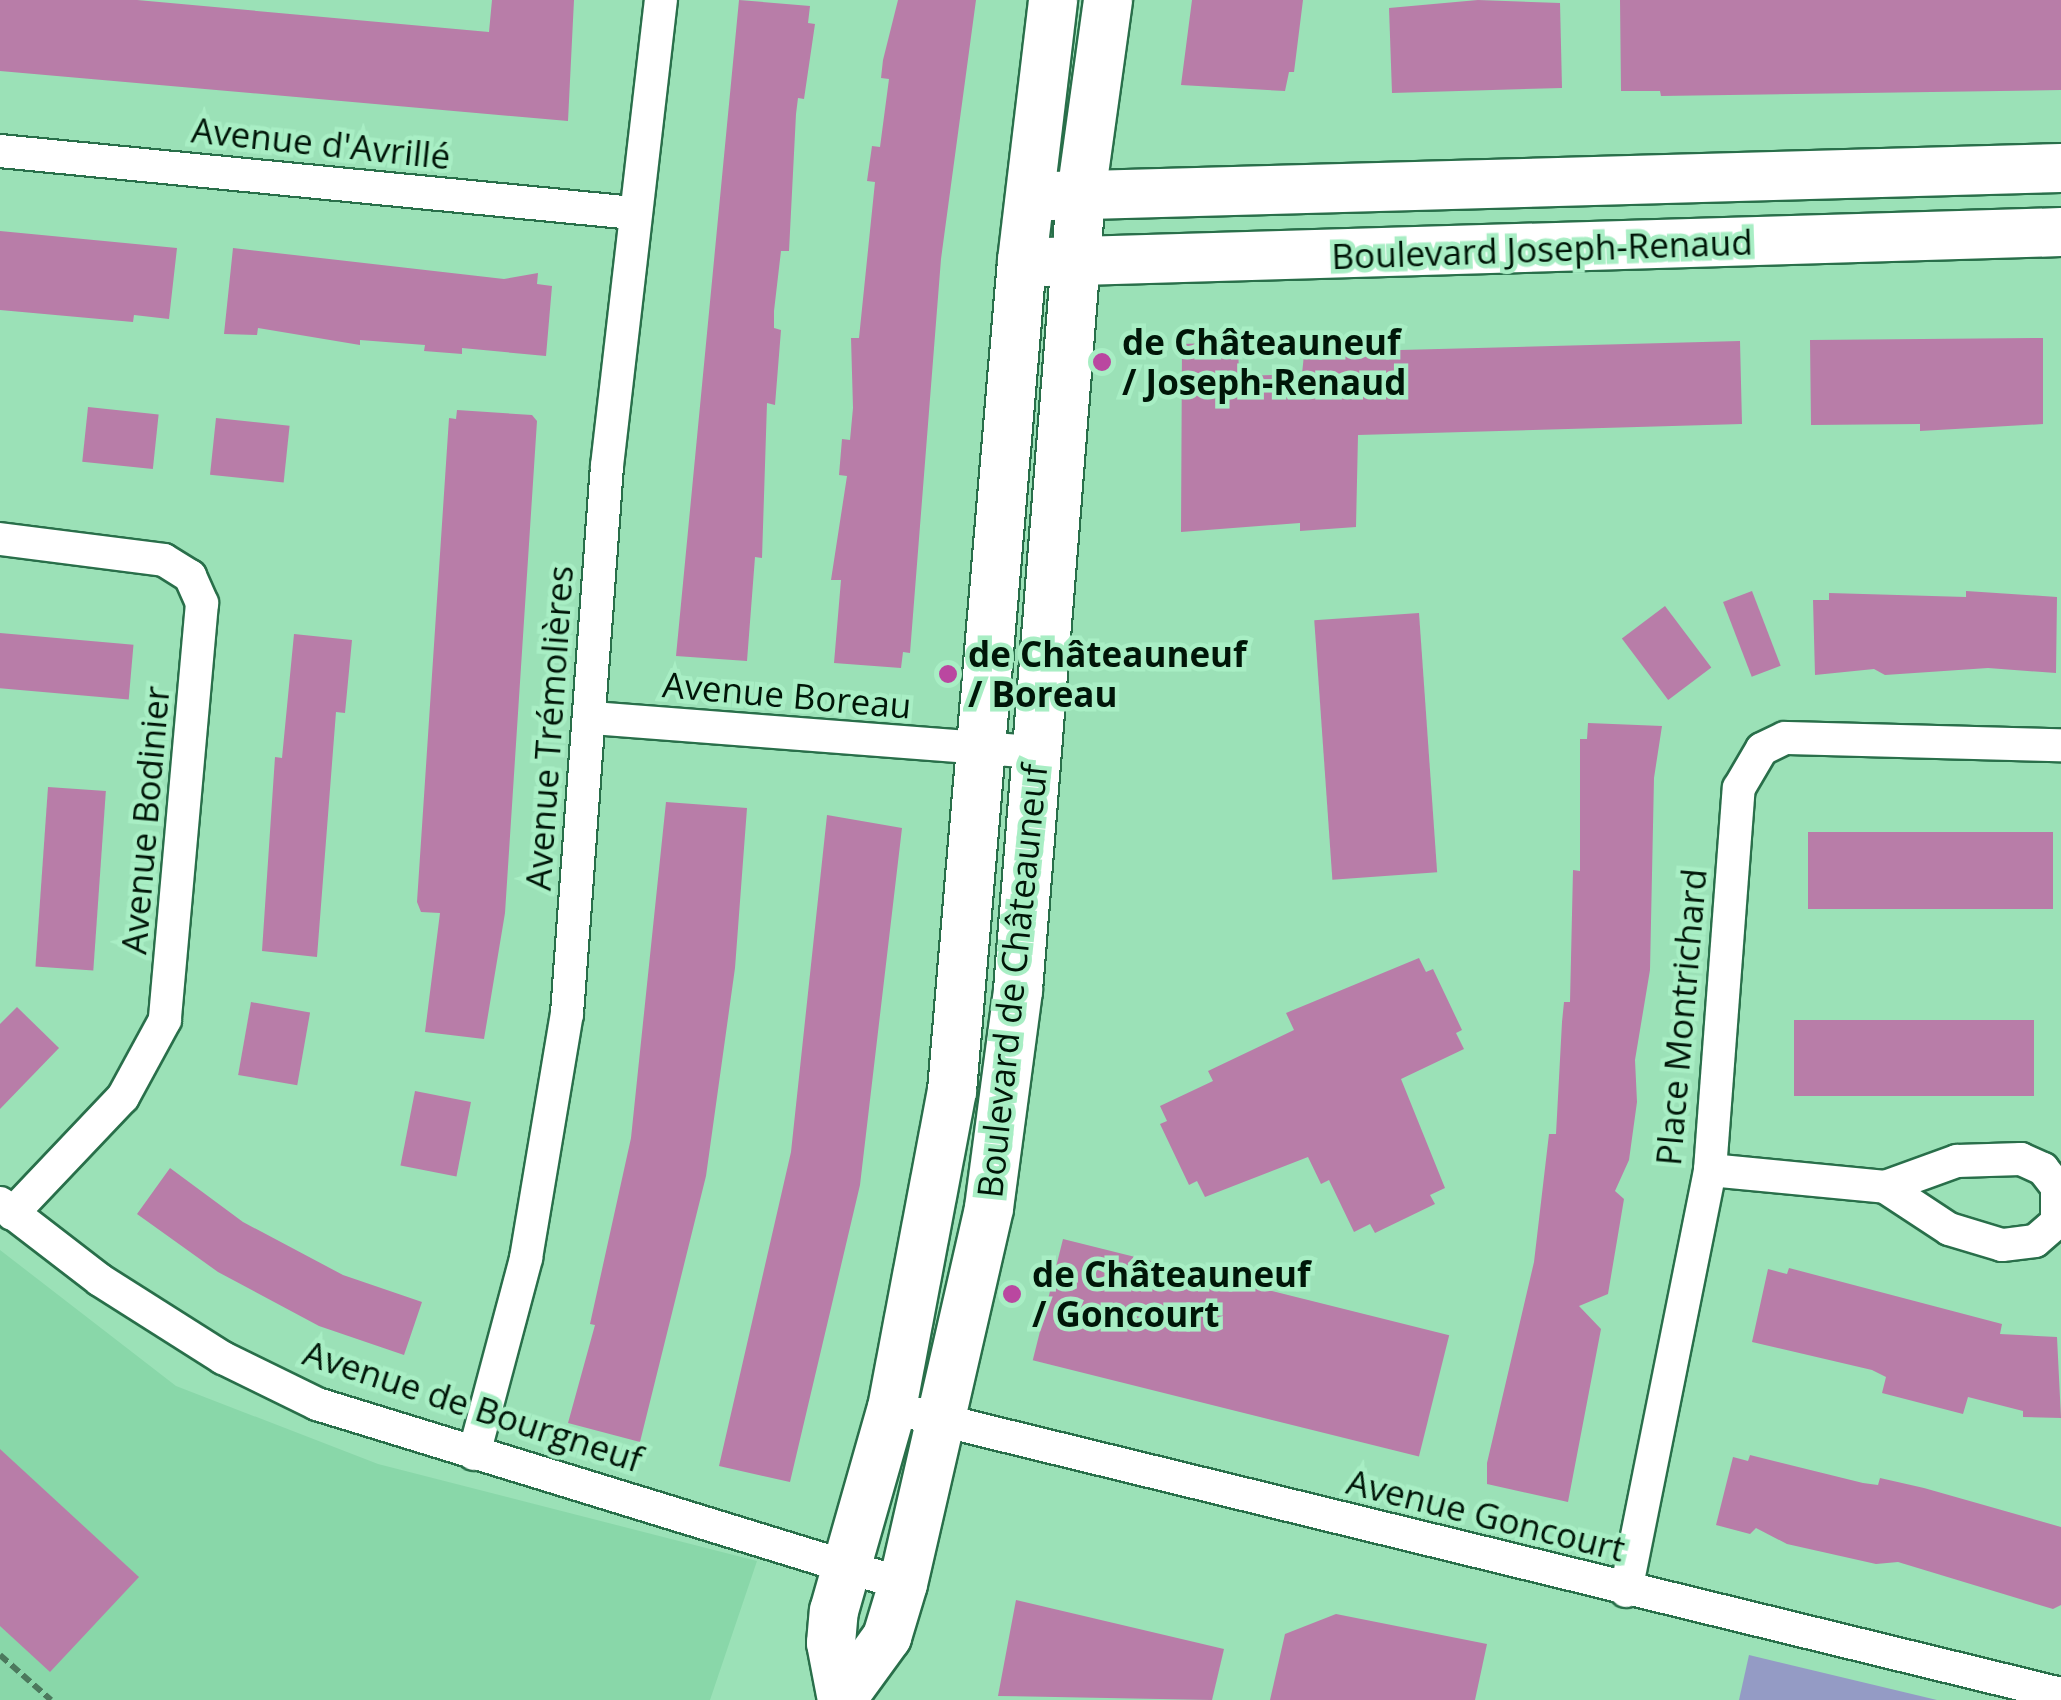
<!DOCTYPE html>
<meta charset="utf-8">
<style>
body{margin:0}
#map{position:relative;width:2061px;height:1700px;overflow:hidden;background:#9be1b7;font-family:"Open Sans",sans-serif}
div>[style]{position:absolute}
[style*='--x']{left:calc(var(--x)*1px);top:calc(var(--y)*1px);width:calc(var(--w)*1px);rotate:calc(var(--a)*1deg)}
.built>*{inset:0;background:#89d7a9}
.green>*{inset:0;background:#949bc5}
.building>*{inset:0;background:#b87da8;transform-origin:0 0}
.path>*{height:6px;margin-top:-3px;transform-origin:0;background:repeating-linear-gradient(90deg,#4c795d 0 10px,transparent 0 15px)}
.roads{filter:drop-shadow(2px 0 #296f4a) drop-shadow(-2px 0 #296f4a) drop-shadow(0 2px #296f4a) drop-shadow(0 -2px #296f4a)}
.street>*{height:32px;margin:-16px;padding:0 16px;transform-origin:16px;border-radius:16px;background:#fff}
.secondary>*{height:48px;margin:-24px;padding:0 24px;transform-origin:24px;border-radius:24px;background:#fff}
.dots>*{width:28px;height:28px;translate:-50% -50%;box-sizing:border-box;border:5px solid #a8eec4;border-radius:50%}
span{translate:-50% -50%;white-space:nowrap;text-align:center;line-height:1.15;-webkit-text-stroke:9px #a8eec4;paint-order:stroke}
.street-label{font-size:35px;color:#001608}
.poi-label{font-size:35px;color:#001608;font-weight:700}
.left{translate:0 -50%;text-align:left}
</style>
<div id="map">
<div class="built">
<div style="clip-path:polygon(0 1250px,176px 1386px,378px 1464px,757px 1561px,710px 1700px,0 1700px)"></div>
</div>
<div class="green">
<div style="clip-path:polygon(1749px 1655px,1937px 1700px,1739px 1700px)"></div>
</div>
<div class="building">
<div style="clip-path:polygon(0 0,137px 0,489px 32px,492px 0,574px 0,568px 121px,0 71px)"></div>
<div style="clip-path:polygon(739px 0,810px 6px,808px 23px,815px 24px,804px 99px,798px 98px,796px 114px,789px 251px,781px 251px,774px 311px,774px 328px,781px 330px,775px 405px,767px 403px,762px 558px,755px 557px,747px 661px,676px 656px)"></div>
<div style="clip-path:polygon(898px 0,976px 0,941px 259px,910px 653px,903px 652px,901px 668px,834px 663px,841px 580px,831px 580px,847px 476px,839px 475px,842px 439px,850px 440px,853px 408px,851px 338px,859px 338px,875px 182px,867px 181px,872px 146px,880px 147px,889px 79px,881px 78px,883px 60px)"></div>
<div style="clip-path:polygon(1192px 0,1303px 0,1294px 72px,1289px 72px,1285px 91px,1181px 85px)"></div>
<div style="clip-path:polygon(1478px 0,1560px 3px,1562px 88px,1392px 93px,1389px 8px)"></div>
<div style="clip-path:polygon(1620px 0,2061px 0,2061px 90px,1661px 96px,1660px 91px,1621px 91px)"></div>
<div style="clip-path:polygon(0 231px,177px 248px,169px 319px,134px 315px,133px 322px,0 310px)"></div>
<div style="clip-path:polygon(233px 248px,504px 279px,538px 273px,537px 284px,552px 286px,546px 356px,462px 348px,462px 354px,424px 351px,425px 345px,360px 340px,360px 345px,258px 328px,257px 335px,224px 334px)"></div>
<div style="clip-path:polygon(1306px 335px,1361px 337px,1361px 351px,1740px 341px,1742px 424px,1358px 435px,1356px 527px,1300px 531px,1300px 523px,1181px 532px,1182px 344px,1238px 342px,1239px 376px,1302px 374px)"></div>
<div style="clip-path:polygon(2043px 338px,2043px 424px,1920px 431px,1920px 424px,1811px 425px,1810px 340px)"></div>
<div style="left:88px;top:407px;width:71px;height:55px;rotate:6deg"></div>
<div style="clip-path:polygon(457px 410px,532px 415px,537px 421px,505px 913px,484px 1039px,425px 1032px,440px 913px,421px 912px,417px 902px,449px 418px,456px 419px)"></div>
<div style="left:216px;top:418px;width:74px;height:57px;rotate:6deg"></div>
<div style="left:1752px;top:591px;width:80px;height:31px;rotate:69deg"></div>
<div style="clip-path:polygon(1966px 591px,2057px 597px,2056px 673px,1988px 668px,1885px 675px,1874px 669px,1815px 675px,1813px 600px,1829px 600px,1829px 593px,1966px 597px)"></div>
<div style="left:1665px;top:606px;width:77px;height:54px;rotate:53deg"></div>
<div style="left:1419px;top:613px;width:260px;height:105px;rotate:86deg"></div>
<div style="left:0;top:633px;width:134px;height:55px;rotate:5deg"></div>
<div style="clip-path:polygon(294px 634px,352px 640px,345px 713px,336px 712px,317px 957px,262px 951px,275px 757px,282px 758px)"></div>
<div style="clip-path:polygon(1588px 723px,1662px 726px,1654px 778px,1650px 970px,1635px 1060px,1637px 1102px,1629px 1160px,1615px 1191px,1624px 1199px,1608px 1294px,1579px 1306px,1601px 1329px,1568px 1502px,1487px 1484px,1487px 1463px,1534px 1262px,1549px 1134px,1556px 1134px,1562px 1022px,1564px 1002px,1570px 1002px,1573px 870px,1580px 871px,1580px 739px,1587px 739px)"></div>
<div style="left:48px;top:787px;width:58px;height:180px;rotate:4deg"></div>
<div style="clip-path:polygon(666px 802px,747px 808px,735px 968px,706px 1176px,640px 1442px,568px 1423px,595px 1325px,590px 1324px,631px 1138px)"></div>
<div style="clip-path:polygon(827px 815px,902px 828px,860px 1185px,790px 1482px,719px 1466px,791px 1152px)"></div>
<div style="left:1808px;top:832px;width:245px;height:77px"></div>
<div style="clip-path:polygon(1419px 958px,1426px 972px,1433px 969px,1462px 1030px,1456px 1033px,1464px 1049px,1401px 1079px,1445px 1188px,1430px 1195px,1435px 1204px,1375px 1233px,1370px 1224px,1354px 1232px,1329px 1180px,1321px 1184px,1308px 1157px,1205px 1197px,1197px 1181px,1189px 1185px,1160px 1124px,1167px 1121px,1160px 1106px,1213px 1081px,1208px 1071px,1294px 1030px,1286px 1013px)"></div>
<div style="left:251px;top:1002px;width:60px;height:74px;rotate:10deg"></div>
<div style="clip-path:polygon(17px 1007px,59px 1048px,0 1109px,0 1024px)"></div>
<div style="left:2034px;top:1020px;width:76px;height:240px;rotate:90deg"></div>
<div style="left:415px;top:1091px;width:57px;height:76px;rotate:11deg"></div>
<div style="clip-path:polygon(170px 1168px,243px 1222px,343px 1275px,422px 1302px,404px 1355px,319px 1326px,218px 1272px,137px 1214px)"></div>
<div style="left:1063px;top:1239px;width:398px;height:125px;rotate:14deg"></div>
<div style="clip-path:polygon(1789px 1268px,2002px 1324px,2000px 1334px,2057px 1337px,2061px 1418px,2023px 1417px,2023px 1411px,1968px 1397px,1963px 1414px,1882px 1393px,1886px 1377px,1872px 1370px,1752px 1342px,1768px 1269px,1787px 1274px)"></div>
<div style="clip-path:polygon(0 1449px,139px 1577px,50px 1672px,0 1626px)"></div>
<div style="clip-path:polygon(1750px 1455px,1863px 1483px,1878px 1485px,1880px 1478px,1924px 1488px,2061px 1527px,2061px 1605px,2053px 1609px,1898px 1562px,1876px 1564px,1787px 1544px,1756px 1528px,1750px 1534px,1716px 1525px,1733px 1457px,1748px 1461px)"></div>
<div style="clip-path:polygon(1016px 1600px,1224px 1649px,1212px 1700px,998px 1696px)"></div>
<div style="clip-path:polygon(1336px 1614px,1487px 1644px,1475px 1700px,1270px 1700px,1285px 1634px)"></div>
</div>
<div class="path">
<div style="--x:0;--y:1655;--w:68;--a:41.4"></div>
</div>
<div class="roads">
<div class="street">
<div style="--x:0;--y:151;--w:637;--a:5.59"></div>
<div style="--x:0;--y:539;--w:165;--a:7.3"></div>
<div style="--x:164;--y:560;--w:31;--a:32"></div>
<div style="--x:190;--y:576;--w:30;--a:66"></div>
<div style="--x:202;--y:603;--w:419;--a:95.1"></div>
<div style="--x:165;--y:1020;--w:88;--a:118.6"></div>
<div style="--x:123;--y:1097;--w:161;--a:133.5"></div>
<div style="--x:592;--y:718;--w:445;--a:4.4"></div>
<div style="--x:1710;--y:1170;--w:176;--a:5.5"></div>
<div style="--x:1885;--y:1187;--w:77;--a:-19.9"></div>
<div style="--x:1957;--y:1161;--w:64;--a:-1.8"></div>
<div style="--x:2021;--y:1159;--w:24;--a:24"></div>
<div style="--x:2043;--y:1169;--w:23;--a:52"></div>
<div style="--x:2057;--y:1187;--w:35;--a:90"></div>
<div style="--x:2057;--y:1222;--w:29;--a:139"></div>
<div style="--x:2035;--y:1241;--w:33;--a:173"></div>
<div style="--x:2002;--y:1245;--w:55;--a:-163.2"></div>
<div style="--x:1949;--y:1229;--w:77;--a:-146.7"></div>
<div style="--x:0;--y:1203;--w:126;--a:37.6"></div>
<div style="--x:100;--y:1280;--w:146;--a:32.4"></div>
<div style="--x:223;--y:1358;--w:105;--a:26.1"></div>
<div style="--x:317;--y:1404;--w:613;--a:17.08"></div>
<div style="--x:892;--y:1408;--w:1203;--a:13.75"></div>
<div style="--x:474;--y:1454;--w:203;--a:-75.1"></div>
<div style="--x:526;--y:1258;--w:247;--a:-80.5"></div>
<div style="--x:567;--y:1014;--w:549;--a:-85.83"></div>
<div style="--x:607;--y:466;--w:469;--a:-83.4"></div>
<div style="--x:1626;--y:1591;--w:429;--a:-78.7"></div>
<div style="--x:1710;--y:1170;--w:383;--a:-85.7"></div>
<div style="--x:1739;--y:788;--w:45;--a:-59.5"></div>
<div style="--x:1762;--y:749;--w:25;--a:-26"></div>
<div style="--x:1785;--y:738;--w:276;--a:1.5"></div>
</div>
<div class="secondary">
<div style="--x:1052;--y:196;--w:1009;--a:-1.59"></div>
<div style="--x:1046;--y:262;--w:1015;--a:-1.69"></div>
<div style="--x:842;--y:1699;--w:77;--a:-54"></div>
<div style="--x:887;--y:1637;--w:55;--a:-73.2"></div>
<div style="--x:903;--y:1584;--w:386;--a:-77.1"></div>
<div style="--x:989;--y:1208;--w:220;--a:-82.4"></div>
<div style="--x:1018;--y:990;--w:797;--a:-85.47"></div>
<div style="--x:1081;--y:195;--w:197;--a:-82.1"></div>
<div style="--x:842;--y:1700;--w:58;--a:-100.9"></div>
<div style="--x:831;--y:1643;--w:32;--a:-85"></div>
<div style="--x:834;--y:1611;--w:211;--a:-74.1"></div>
<div style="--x:892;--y:1408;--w:323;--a:-79.3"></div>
<div style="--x:952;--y:1091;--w:833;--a:-85.18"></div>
<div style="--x:1022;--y:261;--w:263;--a:-83.2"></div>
</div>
</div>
<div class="dots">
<div style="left:1102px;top:362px;background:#ba47a0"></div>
<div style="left:948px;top:674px;background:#ba47a0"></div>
<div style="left:1012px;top:1294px;background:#ba47a0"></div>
</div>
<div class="street-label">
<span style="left:321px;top:143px;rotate:6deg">Avenue d'Avrillé</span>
<span style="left:1542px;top:249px;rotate:-2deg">Boulevard Joseph-Renaud</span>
<span style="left:787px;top:695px;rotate:5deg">Avenue Boreau</span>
<span style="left:549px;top:728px;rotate:-86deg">Avenue Trémolières</span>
<span style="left:145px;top:820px;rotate:-85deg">Avenue Bodinier</span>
<span style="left:1012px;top:981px;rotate:-84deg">Boulevard de Châteauneuf</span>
<span style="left:1681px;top:1017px;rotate:-85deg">Place Montrichard</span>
<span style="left:473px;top:1406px;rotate:18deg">Avenue de Bourgneuf</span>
<span style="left:1486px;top:1515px;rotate:14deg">Avenue Goncourt</span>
</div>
<div class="poi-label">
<span class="left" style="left:1122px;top:362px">de Châteauneuf<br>/ Joseph-Renaud</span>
<span class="left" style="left:968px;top:674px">de Châteauneuf<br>/ Boreau</span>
<span class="left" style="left:1032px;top:1294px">de Châteauneuf<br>/ Goncourt</span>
</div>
</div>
